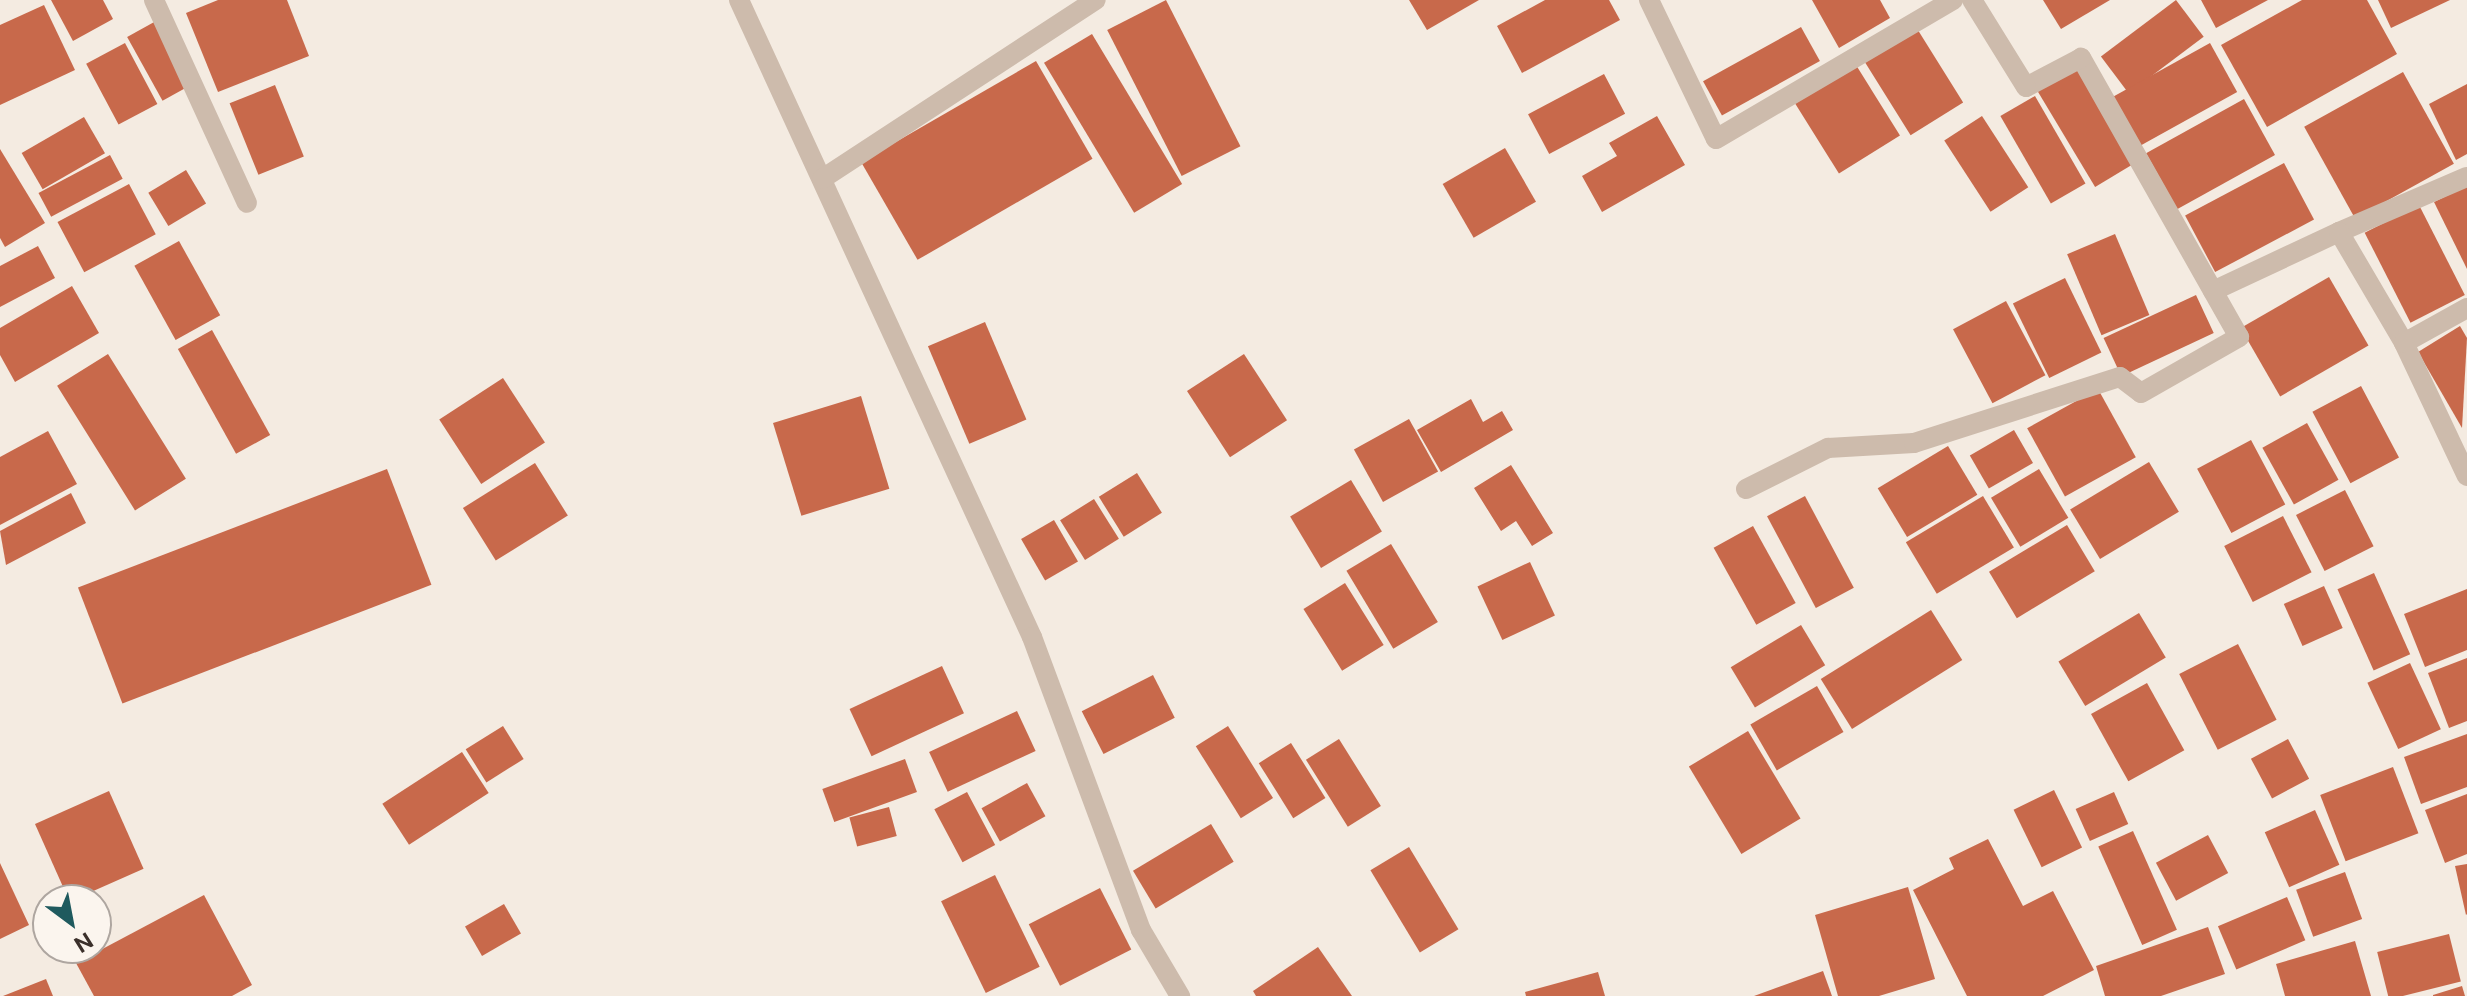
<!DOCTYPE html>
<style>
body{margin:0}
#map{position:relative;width:2467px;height:996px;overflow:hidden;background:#f4ebe1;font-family:"Public Sans",sans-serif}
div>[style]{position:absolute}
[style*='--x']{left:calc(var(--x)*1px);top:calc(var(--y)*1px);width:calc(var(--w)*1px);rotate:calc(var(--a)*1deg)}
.building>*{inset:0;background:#c8694b;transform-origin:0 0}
.minor>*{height:20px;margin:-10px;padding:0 10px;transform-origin:10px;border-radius:10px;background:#cdbbac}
span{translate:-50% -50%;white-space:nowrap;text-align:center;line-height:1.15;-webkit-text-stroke:6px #fbf5ee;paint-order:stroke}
.north{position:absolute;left:32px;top:884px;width:80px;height:80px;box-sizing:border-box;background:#fbf5ee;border:2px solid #aea6a0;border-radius:50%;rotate:148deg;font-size:22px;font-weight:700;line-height:32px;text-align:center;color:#3b302b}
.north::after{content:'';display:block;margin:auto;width:28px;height:36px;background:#1f5a5e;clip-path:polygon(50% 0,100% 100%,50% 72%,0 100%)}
</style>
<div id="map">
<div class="building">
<div style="clip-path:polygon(51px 0,103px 0,113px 19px,73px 41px)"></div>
<div style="clip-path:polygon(218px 0,287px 0,309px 56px,218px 92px,186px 13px)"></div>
<div style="left:1166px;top:0;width:164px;height:66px;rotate:63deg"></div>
<div style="clip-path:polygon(1409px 0,1479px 0,1427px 30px)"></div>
<div style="clip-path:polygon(1545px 0,1609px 0,1620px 20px,1522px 73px,1497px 26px)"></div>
<div style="clip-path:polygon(1812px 0,1880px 0,1890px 18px,1839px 48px)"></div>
<div style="clip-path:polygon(2043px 0,2110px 0,2061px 29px)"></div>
<div style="left:2176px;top:0;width:46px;height:94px;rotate:53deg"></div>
<div style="clip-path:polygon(2201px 0,2268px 0,2216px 28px)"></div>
<div style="clip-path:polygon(2302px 0,2367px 0,2397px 54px,2267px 127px,2221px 45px)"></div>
<div style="clip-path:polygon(2378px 0,2450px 0,2391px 28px)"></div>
<div style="clip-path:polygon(44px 5px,75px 70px,0 105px,0 25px)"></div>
<div style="left:156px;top:21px;width:73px;height:33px;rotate:61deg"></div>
<div style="left:1801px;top:27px;width:39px;height:112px;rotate:61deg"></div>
<div style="left:1916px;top:27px;width:89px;height:62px;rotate:58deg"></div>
<div style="left:1092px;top:34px;width:175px;height:56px;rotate:59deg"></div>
<div style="left:125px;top:43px;width:69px;height:44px;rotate:62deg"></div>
<div style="left:2210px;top:43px;width:56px;height:116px;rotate:61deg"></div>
<div style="left:1036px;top:61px;width:113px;height:202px;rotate:60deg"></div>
<div style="left:1856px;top:65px;width:83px;height:72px;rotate:58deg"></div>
<div style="left:2075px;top:66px;width:114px;height:45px;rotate:59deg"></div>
<div style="left:2403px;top:72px;width:105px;height:113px;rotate:61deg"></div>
<div style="left:1604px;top:74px;width:45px;height:86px;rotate:62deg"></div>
<div style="clip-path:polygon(2467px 84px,2467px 154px,2456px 160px,2429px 104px)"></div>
<div style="left:275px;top:85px;width:77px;height:49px;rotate:68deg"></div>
<div style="left:2035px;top:96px;width:101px;height:40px;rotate:60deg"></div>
<div style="left:2244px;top:99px;width:64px;height:112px;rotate:61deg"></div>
<div style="clip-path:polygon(1657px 116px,1685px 165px,1602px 212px,1582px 176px,1617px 156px,1609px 143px)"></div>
<div style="left:1982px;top:116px;width:85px;height:45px;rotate:57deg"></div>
<div style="left:84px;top:117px;width:42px;height:72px;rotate:60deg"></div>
<div style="left:1505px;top:148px;width:62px;height:72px;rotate:60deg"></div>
<div style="clip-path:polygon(0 149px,45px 223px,5px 247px,0 238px)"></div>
<div style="left:110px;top:155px;width:27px;height:81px;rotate:62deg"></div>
<div style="left:2284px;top:163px;width:64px;height:112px;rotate:62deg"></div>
<div style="left:186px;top:170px;width:39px;height:44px;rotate:59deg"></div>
<div style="left:129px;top:184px;width:57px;height:81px;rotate:62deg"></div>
<div style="clip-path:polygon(2467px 186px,2467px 269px,2434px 202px)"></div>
<div style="left:2419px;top:205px;width:101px;height:61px;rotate:63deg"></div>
<div style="left:2115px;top:234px;width:88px;height:52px;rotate:67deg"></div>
<div style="left:179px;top:241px;width:85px;height:51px;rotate:61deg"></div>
<div style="clip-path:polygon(38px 246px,55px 278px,0 307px,0 266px)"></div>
<div style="left:2329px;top:277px;width:79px;height:102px;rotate:60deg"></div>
<div style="left:2065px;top:278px;width:83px;height:58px;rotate:64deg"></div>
<div style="clip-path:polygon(72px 286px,99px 333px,15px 382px,0 355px,0 328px)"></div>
<div style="left:2196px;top:295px;width:42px;height:102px;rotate:65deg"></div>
<div style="left:2006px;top:301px;width:84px;height:60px;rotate:62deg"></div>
<div style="left:985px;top:322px;width:106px;height:62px;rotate:67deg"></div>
<div style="clip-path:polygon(2460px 326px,2467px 338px,2462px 428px,2418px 352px)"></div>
<div style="left:212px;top:330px;width:120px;height:39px;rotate:61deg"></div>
<div style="left:108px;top:354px;width:147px;height:60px;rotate:58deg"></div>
<div style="left:1244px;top:354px;width:79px;height:68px;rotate:57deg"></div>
<div style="left:503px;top:378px;width:77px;height:76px;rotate:57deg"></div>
<div style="left:2361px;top:386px;width:81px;height:55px;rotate:62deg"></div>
<div style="left:2098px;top:389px;width:78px;height:81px;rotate:61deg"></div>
<div style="left:861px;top:396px;width:97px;height:92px;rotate:73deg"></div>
<div style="clip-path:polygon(1471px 399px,1483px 422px,1502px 411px,1513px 430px,1441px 472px,1417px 430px)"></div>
<div style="left:1409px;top:419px;width:60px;height:63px;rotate:61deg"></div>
<div style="left:2307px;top:423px;width:65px;height:51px;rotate:61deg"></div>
<div style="left:2014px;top:430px;width:38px;height:51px;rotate:60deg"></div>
<div style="clip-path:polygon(48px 431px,77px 484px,0 525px,0 457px)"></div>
<div style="left:2251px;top:440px;width:73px;height:61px;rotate:62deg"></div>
<div style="left:1948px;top:446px;width:57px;height:82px;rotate:59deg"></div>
<div style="left:2149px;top:462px;width:58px;height:92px;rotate:59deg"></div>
<div style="left:535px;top:463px;width:62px;height:85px;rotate:58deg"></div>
<div style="clip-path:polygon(1511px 465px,1553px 533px,1532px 546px,1516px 521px,1501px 531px,1474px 488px)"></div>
<div style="left:387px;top:469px;width:124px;height:331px;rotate:69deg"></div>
<div style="left:2039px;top:469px;width:57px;height:56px;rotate:59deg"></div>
<div style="left:1137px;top:473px;width:47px;height:45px;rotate:58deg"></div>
<div style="left:1351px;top:480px;width:60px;height:71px;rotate:59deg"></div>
<div style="left:2345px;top:490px;width:63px;height:55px;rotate:63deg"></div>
<div style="clip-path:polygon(71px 493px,86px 523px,6px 565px,0 531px)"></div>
<div style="left:1805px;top:496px;width:104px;height:43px;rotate:62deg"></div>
<div style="left:1983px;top:496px;width:60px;height:90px;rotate:59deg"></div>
<div style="left:1094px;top:499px;width:47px;height:40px;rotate:58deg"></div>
<div style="left:2283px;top:516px;width:63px;height:66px;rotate:63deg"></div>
<div style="left:1054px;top:520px;width:48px;height:38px;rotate:60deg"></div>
<div style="left:2067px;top:525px;width:54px;height:91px;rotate:59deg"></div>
<div style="left:1753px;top:526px;width:88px;height:45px;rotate:61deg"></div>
<div style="left:1391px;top:544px;width:91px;height:52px;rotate:59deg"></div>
<div style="left:1530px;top:562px;width:59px;height:58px;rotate:65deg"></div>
<div style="left:2374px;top:573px;width:89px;height:40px;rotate:66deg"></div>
<div style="left:1345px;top:583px;width:73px;height:49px;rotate:58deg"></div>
<div style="left:2324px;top:586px;width:46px;height:44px;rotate:66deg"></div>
<div style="clip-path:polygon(2467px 589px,2467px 650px,2425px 667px,2404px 614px)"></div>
<div style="left:1931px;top:610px;width:59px;height:130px;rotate:58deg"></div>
<div style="left:2139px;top:613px;width:52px;height:94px;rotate:59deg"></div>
<div style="left:1801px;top:625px;width:47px;height:82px;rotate:59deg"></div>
<div style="left:2238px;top:644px;width:85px;height:66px;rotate:63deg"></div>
<div style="clip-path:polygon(2467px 658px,2467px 721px,2449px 728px,2428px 673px)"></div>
<div style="left:2410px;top:663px;width:73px;height:47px;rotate:65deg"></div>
<div style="left:942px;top:666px;width:52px;height:102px;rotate:65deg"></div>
<div style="left:1153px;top:675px;width:48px;height:80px;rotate:63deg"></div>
<div style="left:2147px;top:683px;width:77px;height:64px;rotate:61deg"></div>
<div style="left:1817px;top:686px;width:53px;height:77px;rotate:60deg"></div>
<div style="left:1017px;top:711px;width:44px;height:97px;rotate:65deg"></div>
<div style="left:503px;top:726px;width:39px;height:44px;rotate:58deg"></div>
<div style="left:1228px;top:726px;width:85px;height:38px;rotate:58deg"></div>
<div style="left:1748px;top:731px;width:102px;height:69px;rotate:59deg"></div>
<div style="clip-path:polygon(2467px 734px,2467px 787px,2421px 804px,2404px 757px)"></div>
<div style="left:1339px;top:739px;width:79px;height:39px;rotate:58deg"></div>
<div style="left:2288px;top:739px;width:45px;height:42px;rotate:62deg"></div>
<div style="left:1291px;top:743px;width:65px;height:38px;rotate:58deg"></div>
<div style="left:462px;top:752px;width:49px;height:95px;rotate:57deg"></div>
<div style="left:905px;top:759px;width:35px;height:88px;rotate:70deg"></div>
<div style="left:2393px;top:767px;width:71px;height:78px;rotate:69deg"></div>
<div style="left:1027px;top:783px;width:38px;height:52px;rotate:61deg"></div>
<div style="left:2054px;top:790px;width:64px;height:45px;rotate:64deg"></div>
<div style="left:109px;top:791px;width:85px;height:81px;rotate:66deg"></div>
<div style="left:967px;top:792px;width:60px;height:37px;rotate:62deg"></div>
<div style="left:2114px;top:792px;width:35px;height:42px;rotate:66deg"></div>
<div style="clip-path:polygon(2467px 794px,2467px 854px,2445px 863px,2425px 810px)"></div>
<div style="left:889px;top:807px;width:30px;height:41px;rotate:75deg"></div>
<div style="left:2315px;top:810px;width:60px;height:55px;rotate:66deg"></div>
<div style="left:1211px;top:824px;width:44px;height:91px;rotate:59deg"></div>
<div style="left:2133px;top:831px;width:108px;height:38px;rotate:66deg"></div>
<div style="left:2208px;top:835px;width:43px;height:59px;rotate:62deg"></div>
<div style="clip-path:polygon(1988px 839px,2023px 906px,2053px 891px,2094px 970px,2043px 996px,1967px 996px,1913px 890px,1954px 869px,1949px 858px)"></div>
<div style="left:1409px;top:847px;width:96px;height:45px;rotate:59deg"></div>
<div style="clip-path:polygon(0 863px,29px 925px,0 939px)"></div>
<div style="clip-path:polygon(2467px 864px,2467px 914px,2466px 915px,2455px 866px)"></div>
<div style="left:2345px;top:872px;width:50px;height:52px;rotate:70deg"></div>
<div style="left:995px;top:875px;width:102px;height:60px;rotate:64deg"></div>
<div style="clip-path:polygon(1908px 887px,1935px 979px,1879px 996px,1838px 996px,1815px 915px)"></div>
<div style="left:1100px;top:888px;width:69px;height:80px;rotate:63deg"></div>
<div style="clip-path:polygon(204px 895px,252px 985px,232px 996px,94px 996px,76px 963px)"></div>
<div style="left:2287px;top:897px;width:47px;height:75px;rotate:67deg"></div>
<div style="left:504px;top:904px;width:34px;height:45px;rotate:60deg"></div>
<div style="clip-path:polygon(2208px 927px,2225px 974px,2161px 996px,2105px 996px,2096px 966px)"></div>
<div style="left:2449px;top:934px;width:49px;height:74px;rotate:76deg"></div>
<div style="clip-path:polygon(2355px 941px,2371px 996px,2285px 996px,2276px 964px)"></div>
<div style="clip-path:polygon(1318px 947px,1352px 996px,1256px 996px,1253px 991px)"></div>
<div style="clip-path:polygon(1823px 971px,1832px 996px,1754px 996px)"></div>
<div style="clip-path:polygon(1598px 972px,1605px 996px,1526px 996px,1525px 992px)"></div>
<div style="clip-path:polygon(46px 979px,53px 996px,3px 996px)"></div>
<div style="clip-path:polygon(2462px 986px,2465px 996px,2433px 996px,2433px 995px)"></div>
</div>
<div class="minor">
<div style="--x:154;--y:0;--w:223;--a:65.4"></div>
<div style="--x:739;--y:0;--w:701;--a:65.3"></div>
<div style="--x:1032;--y:637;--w:313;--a:69.6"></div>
<div style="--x:1141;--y:930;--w:77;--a:59.4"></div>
<div style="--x:1649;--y:0;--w:154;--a:64.3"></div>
<div style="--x:1716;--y:139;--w:275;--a:-30.4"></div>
<div style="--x:822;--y:179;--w:327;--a:-33.2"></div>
<div style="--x:2339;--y:232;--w:139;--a:-23.3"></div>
<div style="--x:2213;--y:291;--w:139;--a:-25.1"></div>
<div style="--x:2339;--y:232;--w:129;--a:59.6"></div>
<div style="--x:2404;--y:343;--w:147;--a:64.7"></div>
<div style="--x:2404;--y:343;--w:72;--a:-29.1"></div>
<div style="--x:1746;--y:489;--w:92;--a:-26.6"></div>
<div style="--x:1828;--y:448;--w:86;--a:-3.3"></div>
<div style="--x:1914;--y:443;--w:216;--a:-17.8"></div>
<div style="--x:2120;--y:377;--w:26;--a:37"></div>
<div style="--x:2141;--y:393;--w:113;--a:-29.7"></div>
<div style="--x:2239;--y:337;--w:321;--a:-119.5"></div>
<div style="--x:2081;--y:58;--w:62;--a:152.2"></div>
<div style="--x:2026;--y:87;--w:102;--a:-121.8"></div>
</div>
<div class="north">N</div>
</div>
